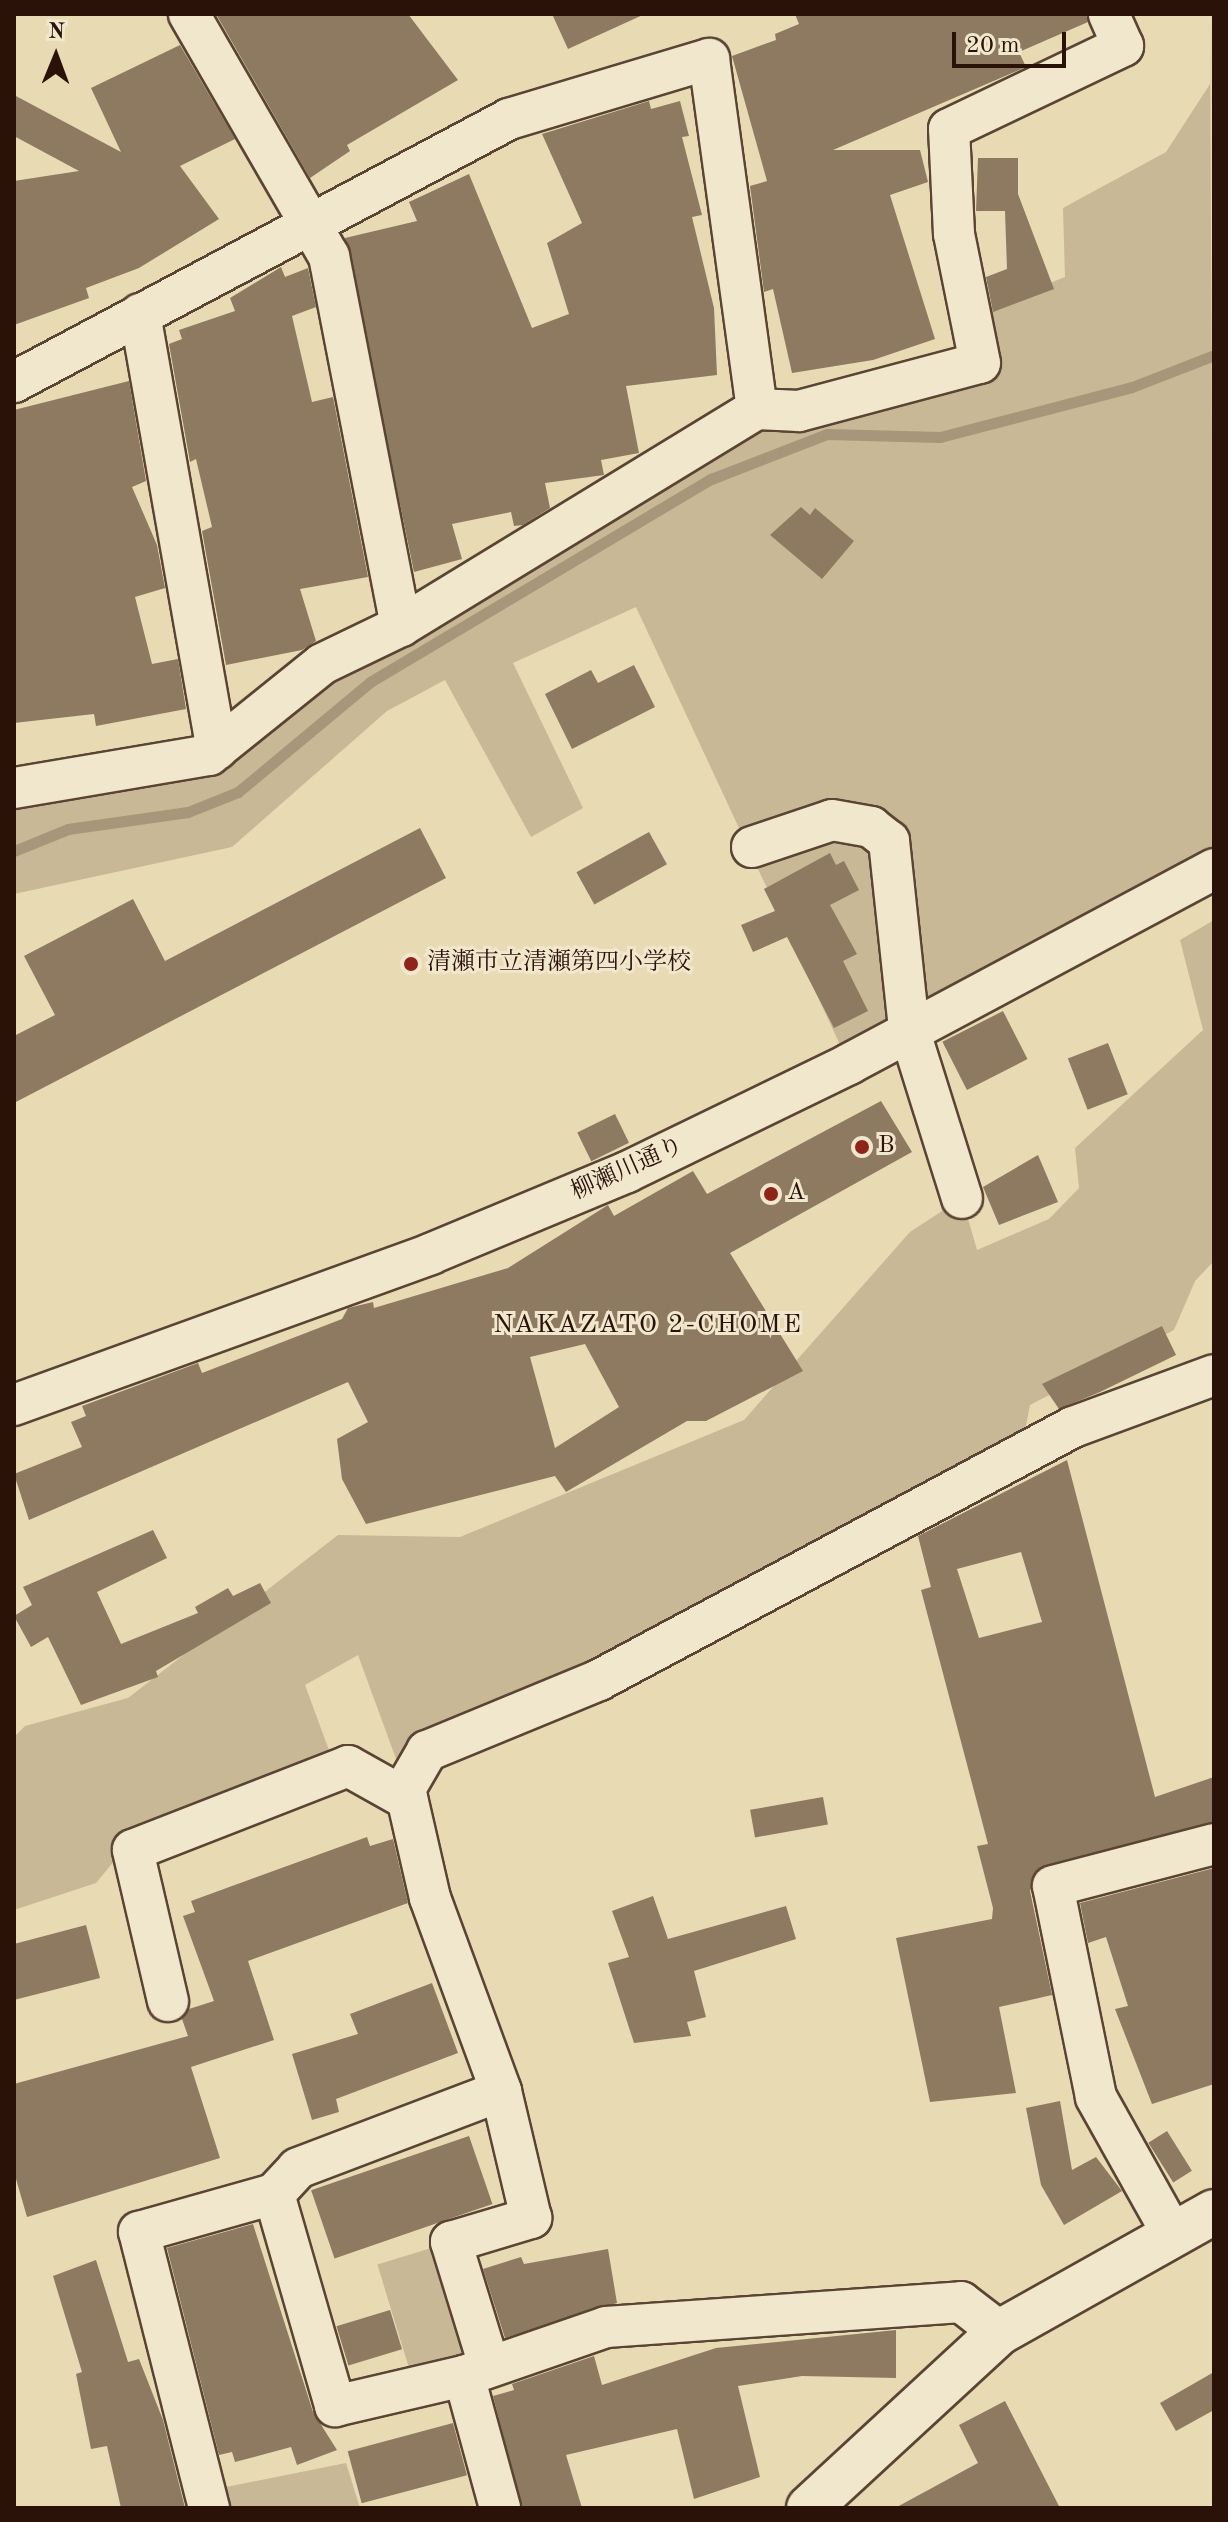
<!DOCTYPE html>
<meta charset="utf-8">
<style>
body{margin:0}
#map{position:relative;width:1228px;height:2522px;overflow:hidden;background:#e8dab2;font-family:"Old Standard TT","Noto Serif JP",serif}
div>[style]{position:absolute}
[style*='--x']{left:calc(var(--x)*1px);top:calc(var(--y)*1px);width:calc(var(--w)*1px);rotate:calc(var(--a)*1deg)}
.green>*{inset:0;background:#c8b895;transform-origin:0 0}
.stream>*{height:11px;margin:-5.5px;padding:0 5.5px;transform-origin:5.5px;border-radius:5.5px;background:#a79679}
.building>*{inset:0;background:#8d7a61;transform-origin:0 0}
.roads{filter:drop-shadow(2px 0 #5a4433) drop-shadow(-2px 0 #5a4433) drop-shadow(0 2px #5a4433) drop-shadow(0 -2px #5a4433)}
.minor>*{height:40px;margin:-20px;padding:0 20px;transform-origin:20px;border-radius:20px;background:#f0e7cd}
.tertiary>*{height:44px;margin:-22px;padding:0 22px;transform-origin:22px;border-radius:22px;background:#f0e7cd}
.dots>*{width:22px;height:22px;translate:-50% -50%;box-sizing:border-box;border:4px solid #f0e7cd;border-radius:50%}
span{translate:-50% -50%;white-space:nowrap;text-align:center;line-height:1.15;-webkit-text-stroke:6px #f0e7cd;paint-order:stroke}
.poi-label{font-size:24px;color:#2a1209}
.left{translate:0 -50%;text-align:left}
.street-label{font-size:24px;color:#2a1209}
.neighbourhood-label{font-size:26px;color:#2a1209;letter-spacing:2px}
.frame{position:absolute;inset:0;border:16px solid #2a1209;pointer-events:none}
.north{position:absolute;left:16px;top:16px;width:80px;height:80px;-webkit-text-stroke:6px #f0e7cd;paint-order:stroke;rotate:1deg;font-size:22px;font-weight:700;line-height:32px;text-align:center;color:#2a1209}
.north::after{content:'';display:block;margin:auto;width:28px;height:36px;background:#2a1209;clip-path:polygon(50% 0,100% 100%,50% 72%,0 100%)}
.scale{position:absolute;left:952px;top:32px;width:114px;height:36px;box-sizing:border-box;border:4px solid #2a1209;border-top:0;padding-left:10px;font-size:24px;line-height:28px;white-space:nowrap;color:#2a1209;-webkit-text-stroke:6px #f0e7cd;paint-order:stroke}
</style>
<div id="map">
<div class="green">
<div style="clip-path:polygon(1210px 14px,1214px 869px,849px 1064px,636px 607px,513px 663px,583px 808px,531px 837px,445px 680px,387px 711px,232px 847px,14px 894px,14px 788px,217px 749px,757px 409px,979px 363px,970px 315px,1065px 277px,1063px 208px,1166px 152px,1210px 84px)"></div>
<div style="clip-path:polygon(1214px 920px,1214px 1261px,1195px 1281px,1174px 1330px,1030px 1405px,1023px 1440px,399px 1767px,358px 1655px,305px 1685px,330px 1753px,144px 1825px,96px 1883px,14px 1910px,14px 1737px,25px 1726px,128px 1698px,338px 1535px,460px 1537px,744px 1420px,910px 1232px,962px 1198px,977px 1250px,1049px 1219px,1079px 1188px,1075px 1148px,1203px 1030px,1180px 940px)"></div>
<div style="left:451px;top:2242px;width:126px;height:77px;rotate:73deg"></div>
<div style="clip-path:polygon(346px 2463px,360px 2508px,209px 2508px,206px 2491px)"></div>
</div>
<div class="stream">
<div style="--x:14;--y:851;--w:58;--a:-22.2"></div>
<div style="--x:68;--y:829;--w:121;--a:-8.1"></div>
<div style="--x:188;--y:812;--w:54;--a:-21.8"></div>
<div style="--x:238;--y:792;--w:172;--a:-39.8"></div>
<div style="--x:370;--y:682;--w:397;--a:-30.8"></div>
<div style="--x:711;--y:479;--w:124;--a:-21.2"></div>
<div style="--x:827;--y:434;--w:113;--a:1.5"></div>
<div style="--x:940;--y:437;--w:198;--a:-14.6"></div>
<div style="--x:1132;--y:387;--w:88;--a:-21.3"></div>
</div>
<div class="building">
<div style="clip-path:polygon(216px 14px,408px 14px,458px 80px,347px 145px,350px 151px,310px 178px)"></div>
<div style="clip-path:polygon(552px 14px,645px 14px,568px 49px)"></div>
<div style="clip-path:polygon(795px 14px,1086px 14px,1088px 22px,1019px 52px,1026px 67px,833px 150px,920px 150px,928px 182px,890px 195px,935px 339px,873px 360px,792px 373px,773px 289px,764px 292px,750px 186px,767px 181px,732px 56px,776px 40px,775px 34px,799px 24px)"></div>
<div style="clip-path:polygon(180px 45px,235px 139px,180px 166px,219px 219px,139px 268px,86px 288px,89px 298px,14px 325px,14px 181px,79px 171px,14px 136px,14px 95px,121px 152px,91px 88px)"></div>
<div style="clip-path:polygon(649px 101px,651px 109px,680px 101px,689px 136px,682px 137px,702px 215px,692px 217px,714px 308px,717px 375px,626px 386px,639px 453px,601px 460px,604px 475px,545px 483px,550px 508px,523px 525px,514px 526px,511px 512px,452px 524px,462px 559px,414px 572px,345px 238px,417px 221px,409px 202px,469px 174px,532px 328px,569px 314px,547px 243px,582px 223px,542px 134px)"></div>
<div style="clip-path:polygon(978px 158px,1018px 158px,1018px 194px,1054px 289px,993px 312px,986px 277px,1007px 269px,1005px 211px,976px 211px)"></div>
<div style="clip-path:polygon(281px 267px,285px 277px,308px 268px,316px 307px,292px 316px,312px 402px,333px 397px,368px 577px,300px 589px,316px 641px,302px 650px,226px 665px,202px 531px,212px 527px,196px 459px,190px 462px,169px 344px,182px 339px,179px 330px,235px 311px,230px 298px)"></div>
<div style="clip-path:polygon(129px 381px,146px 481px,132px 487px,157px 545px,165px 588px,135px 597px,152px 664px,178px 659px,186px 709px,96px 726px,94px 714px,14px 723px,14px 410px)"></div>
<div style="clip-path:polygon(801px 507px,810px 515px,815px 508px,854px 541px,822px 579px,770px 535px)"></div>
<div style="clip-path:polygon(634px 665px,655px 707px,572px 749px,545px 694px,591px 670px,598px 683px)"></div>
<div style="clip-path:polygon(420px 828px,446px 878px,14px 1103px,14px 1036px,55px 1015px,24px 956px,133px 899px,165px 961px)"></div>
<div style="left:649px;top:832px;width:37px;height:83px;rotate:61deg"></div>
<div style="clip-path:polygon(830px 853px,836px 865px,844px 861px,859px 890px,830px 905px,857px 954px,843px 961px,868px 1011px,834px 1028px,787px 937px,753px 952px,741px 925px,775px 911px,764px 889px)"></div>
<div style="left:1003px;top:1011px;width:54px;height:68px;rotate:63deg"></div>
<div style="left:1108px;top:1043px;width:55px;height:43px;rotate:69deg"></div>
<div style="clip-path:polygon(evenodd,881px 1101px,912px 1152px,730px 1253px,803px 1371px,706px 1421px,687px 1421px,566px 1492px,555px 1476px,366px 1524px,342px 1479px,337px 1439px,368px 1422px,348px 1382px,29px 1520px,14px 1474px,82px 1447px,71px 1422px,86px 1416px,82px 1406px,198px 1363px,202px 1373px,342px 1319px,348px 1308px,373px 1302px,374px 1308px,508px 1268px,608px 1205px,614px 1216px,693px 1171px,707px 1194px,881px 1101px,585px 1344px,619px 1407px,555px 1448px,530px 1357px,585px 1344px)"></div>
<div style="left:615px;top:1114px;width:32px;height:42px;rotate:64deg"></div>
<div style="clip-path:polygon(1038px 1155px,1058px 1202px,999px 1225px,983px 1187px)"></div>
<div style="clip-path:polygon(1162px 1326px,1176px 1355px,1100px 1392px,1059px 1409px,1042px 1384px)"></div>
<div style="clip-path:polygon(evenodd,1067px 1460px,1155px 1797px,1214px 1777px,1214px 1822px,1037px 1870px,1030px 1891px,1052px 1995px,999px 2007px,1016px 2093px,930px 2102px,896px 1938px,992px 1919px,993px 1908px,977px 1846px,988px 1844px,921px 1590px,931px 1587px,918px 1536px,1067px 1460px,1021px 1552px,1042px 1622px,979px 1638px,957px 1569px,1021px 1552px)"></div>
<div style="clip-path:polygon(153px 1530px,167px 1558px,97px 1592px,121px 1644px,198px 1613px,195px 1607px,228px 1588px,233px 1596px,260px 1583px,271px 1603px,156px 1671px,158px 1677px,81px 1705px,48px 1637px,31px 1647px,14px 1616px,32px 1605px,23px 1587px)"></div>
<div style="left:823px;top:1797px;width:28px;height:74px;rotate:80deg"></div>
<div style="clip-path:polygon(367px 1837px,370px 1846px,393px 1839px,408px 1903px,248px 1961px,274px 2040px,191px 2067px,220px 2158px,27px 2217px,14px 2172px,14px 2084px,188px 2036px,182px 2019px,189px 2009px,214px 2001px,183px 1916px,195px 1912px,191px 1901px)"></div>
<div style="clip-path:polygon(1214px 1868px,1214px 2084px,1152px 2104px,1115px 2009px,1128px 2006px,1106px 1937px,1088px 1943px,1080px 1903px)"></div>
<div style="clip-path:polygon(653px 1896px,668px 1939px,786px 1906px,796px 1939px,694px 1971px,706px 2017px,687px 2022px,691px 2036px,634px 2043px,608px 1963px,629px 1957px,612px 1911px)"></div>
<div style="clip-path:polygon(86px 1925px,100px 1978px,14px 2000px,14px 1944px)"></div>
<div style="clip-path:polygon(432px 1983px,458px 2053px,336px 2099px,339px 2112px,312px 2120px,292px 2054px,358px 2034px,350px 2014px)"></div>
<div style="clip-path:polygon(1060px 2101px,1072px 2170px,1096px 2157px,1122px 2191px,1064px 2225px,1041px 2185px,1026px 2108px)"></div>
<div style="left:1167px;top:2131px;width:47px;height:22px;rotate:58deg"></div>
<div style="left:469px;top:2136px;width:72px;height:167px;rotate:71deg"></div>
<div style="clip-path:polygon(253px 2224px,313px 2412px,337px 2450px,297px 2465px,291px 2447px,235px 2462px,232px 2452px,219px 2455px,167px 2248px)"></div>
<div style="clip-path:polygon(608px 2249px,617px 2303px,505px 2338px,483px 2269px,521px 2257px,524px 2264px)"></div>
<div style="clip-path:polygon(96px 2260px,128px 2362px,139px 2359px,163px 2420px,185px 2508px,121px 2508px,107px 2446px,91px 2449px,76px 2374px,82px 2372px,53px 2276px)"></div>
<div style="left:390px;top:2310px;width:41px;height:56px;rotate:73deg"></div>
<div style="clip-path:polygon(896px 2330px,896px 2378px,802px 2376px,738px 2386px,760px 2477px,694px 2499px,677px 2429px,566px 2455px,582px 2508px,522px 2508px,493px 2396px,514px 2390px,512px 2384px,594px 2356px,602px 2385px,716px 2348px)"></div>
<div style="clip-path:polygon(1214px 2372px,1214px 2410px,1176px 2431px,1160px 2403px)"></div>
<div style="clip-path:polygon(1005px 2401px,1060px 2508px,895px 2508px,978px 2463px,959px 2425px)"></div>
<div style="left:453px;top:2423px;width:54px;height:109px;rotate:75deg"></div>
</div>
<div class="roads">
<div class="minor">
<div style="--x:189;--y:14;--w:280;--a:60"></div>
<div style="--x:329;--y:256;--w:377;--a:79"></div>
<div style="--x:140;--y:314;--w:442;--a:80"></div>
<div style="--x:14;--y:382;--w:561;--a:-27.98"></div>
<div style="--x:509;--y:119;--w:209;--a:-16.7"></div>
<div style="--x:709;--y:59;--w:353;--a:82.2"></div>
<div style="--x:14;--y:788;--w:198;--a:-9.6"></div>
<div style="--x:209;--y:755;--w:145;--a:-38.8"></div>
<div style="--x:322;--y:664;--w:88;--a:-25.7"></div>
<div style="--x:401;--y:626;--w:417;--a:-31.4"></div>
<div style="--x:757;--y:409;--w:42;--a:2.7"></div>
<div style="--x:799;--y:411;--w:187;--a:-14.9"></div>
<div style="--x:980;--y:363;--w:132;--a:-101.4"></div>
<div style="--x:954;--y:234;--w:105;--a:-92.7"></div>
<div style="--x:949;--y:129;--w:193;--a:-25.5"></div>
<div style="--x:1123;--y:46;--w:35;--a:-114"></div>
<div style="--x:752;--y:847;--w:84;--a:-18.6"></div>
<div style="--x:832;--y:820;--w:40;--a:10"></div>
<div style="--x:871;--y:827;--w:23;--a:38"></div>
<div style="--x:889;--y:841;--w:189;--a:83.9"></div>
<div style="--x:909;--y:1029;--w:177;--a:72.6"></div>
<div style="--x:14;--y:1405;--w:443;--a:-19.9"></div>
<div style="--x:430;--y:1254;--w:213;--a:-22.6"></div>
<div style="--x:627;--y:1172;--w:247;--a:-25.9"></div>
<div style="--x:849;--y:1064;--w:414;--a:-28.1"></div>
<div style="--x:168;--y:2001;--w:155;--a:-103.1"></div>
<div style="--x:133;--y:1850;--w:231;--a:-21.3"></div>
<div style="--x:348;--y:1766;--w:68;--a:29.2"></div>
<div style="--x:274;--y:2194;--w:221;--a:73.9"></div>
<div style="--x:335;--y:2406;--w:132;--a:-13.1"></div>
<div style="--x:464;--y:2376;--w:150;--a:-19"></div>
<div style="--x:606;--y:2327;--w:356;--a:-4"></div>
<div style="--x:961;--y:2302;--w:49;--a:37.6"></div>
<div style="--x:1173;--y:2235;--w:158;--a:-119.2"></div>
<div style="--x:1096;--y:2097;--w:215;--a:-101.5"></div>
<div style="--x:1053;--y:1886;--w:166;--a:-14.6"></div>
<div style="--x:488;--y:2362;--w:126;--a:-107.1"></div>
<div style="--x:451;--y:2242;--w:84;--a:-16.7"></div>
<div style="--x:531;--y:2218;--w:130;--a:-103.3"></div>
<div style="--x:501;--y:2091;--w:206;--a:-110.2"></div>
<div style="--x:430;--y:1898;--w:112;--a:-102.9"></div>
<div style="--x:405;--y:1789;--w:44;--a:-59.9"></div>
<div style="--x:427;--y:1751;--w:186;--a:-22.4"></div>
<div style="--x:599;--y:1680;--w:537;--a:-28.09"></div>
<div style="--x:1073;--y:1427;--w:150;--a:-20.2"></div>
<div style="--x:464;--y:2376;--w:137;--a:74.7"></div>
<div style="--x:209;--y:2508;--w:285;--a:-104.2"></div>
<div style="--x:139;--y:2232;--w:140;--a:-15.7"></div>
<div style="--x:274;--y:2194;--w:35;--a:-47"></div>
<div style="--x:298;--y:2168;--w:217;--a:-20.8"></div>
</div>
<div class="tertiary">
<div style="--x:809;--y:2508;--w:260;--a:-42.7"></div>
<div style="--x:1000;--y:2332;--w:245;--a:-29.3"></div>
</div>
</div>
<div class="dots">
<div style="left:411px;top:964px;background:#8f2418"></div>
<div style="left:862px;top:1147px;background:#8f2418"></div>
<div style="left:771px;top:1194px;background:#8f2418"></div>
</div>
<div class="poi-label">
<span class="left" style="left:427px;top:964px">清瀬市立清瀬第四小学校</span>
<span class="left" style="left:878px;top:1147px">B</span>
<span class="left" style="left:787px;top:1194px">A</span>
</div>
<div class="street-label">
<span style="left:628px;top:1170px;rotate:-24deg">柳瀬川通り</span>
</div>
<div class="neighbourhood-label">
<span style="left:648px;top:1326px">NAKAZATO 2-CHOME</span>
</div>
<div class="frame"></div>
<div class="north">N</div>
<div class="scale">20 m</div>
</div>
